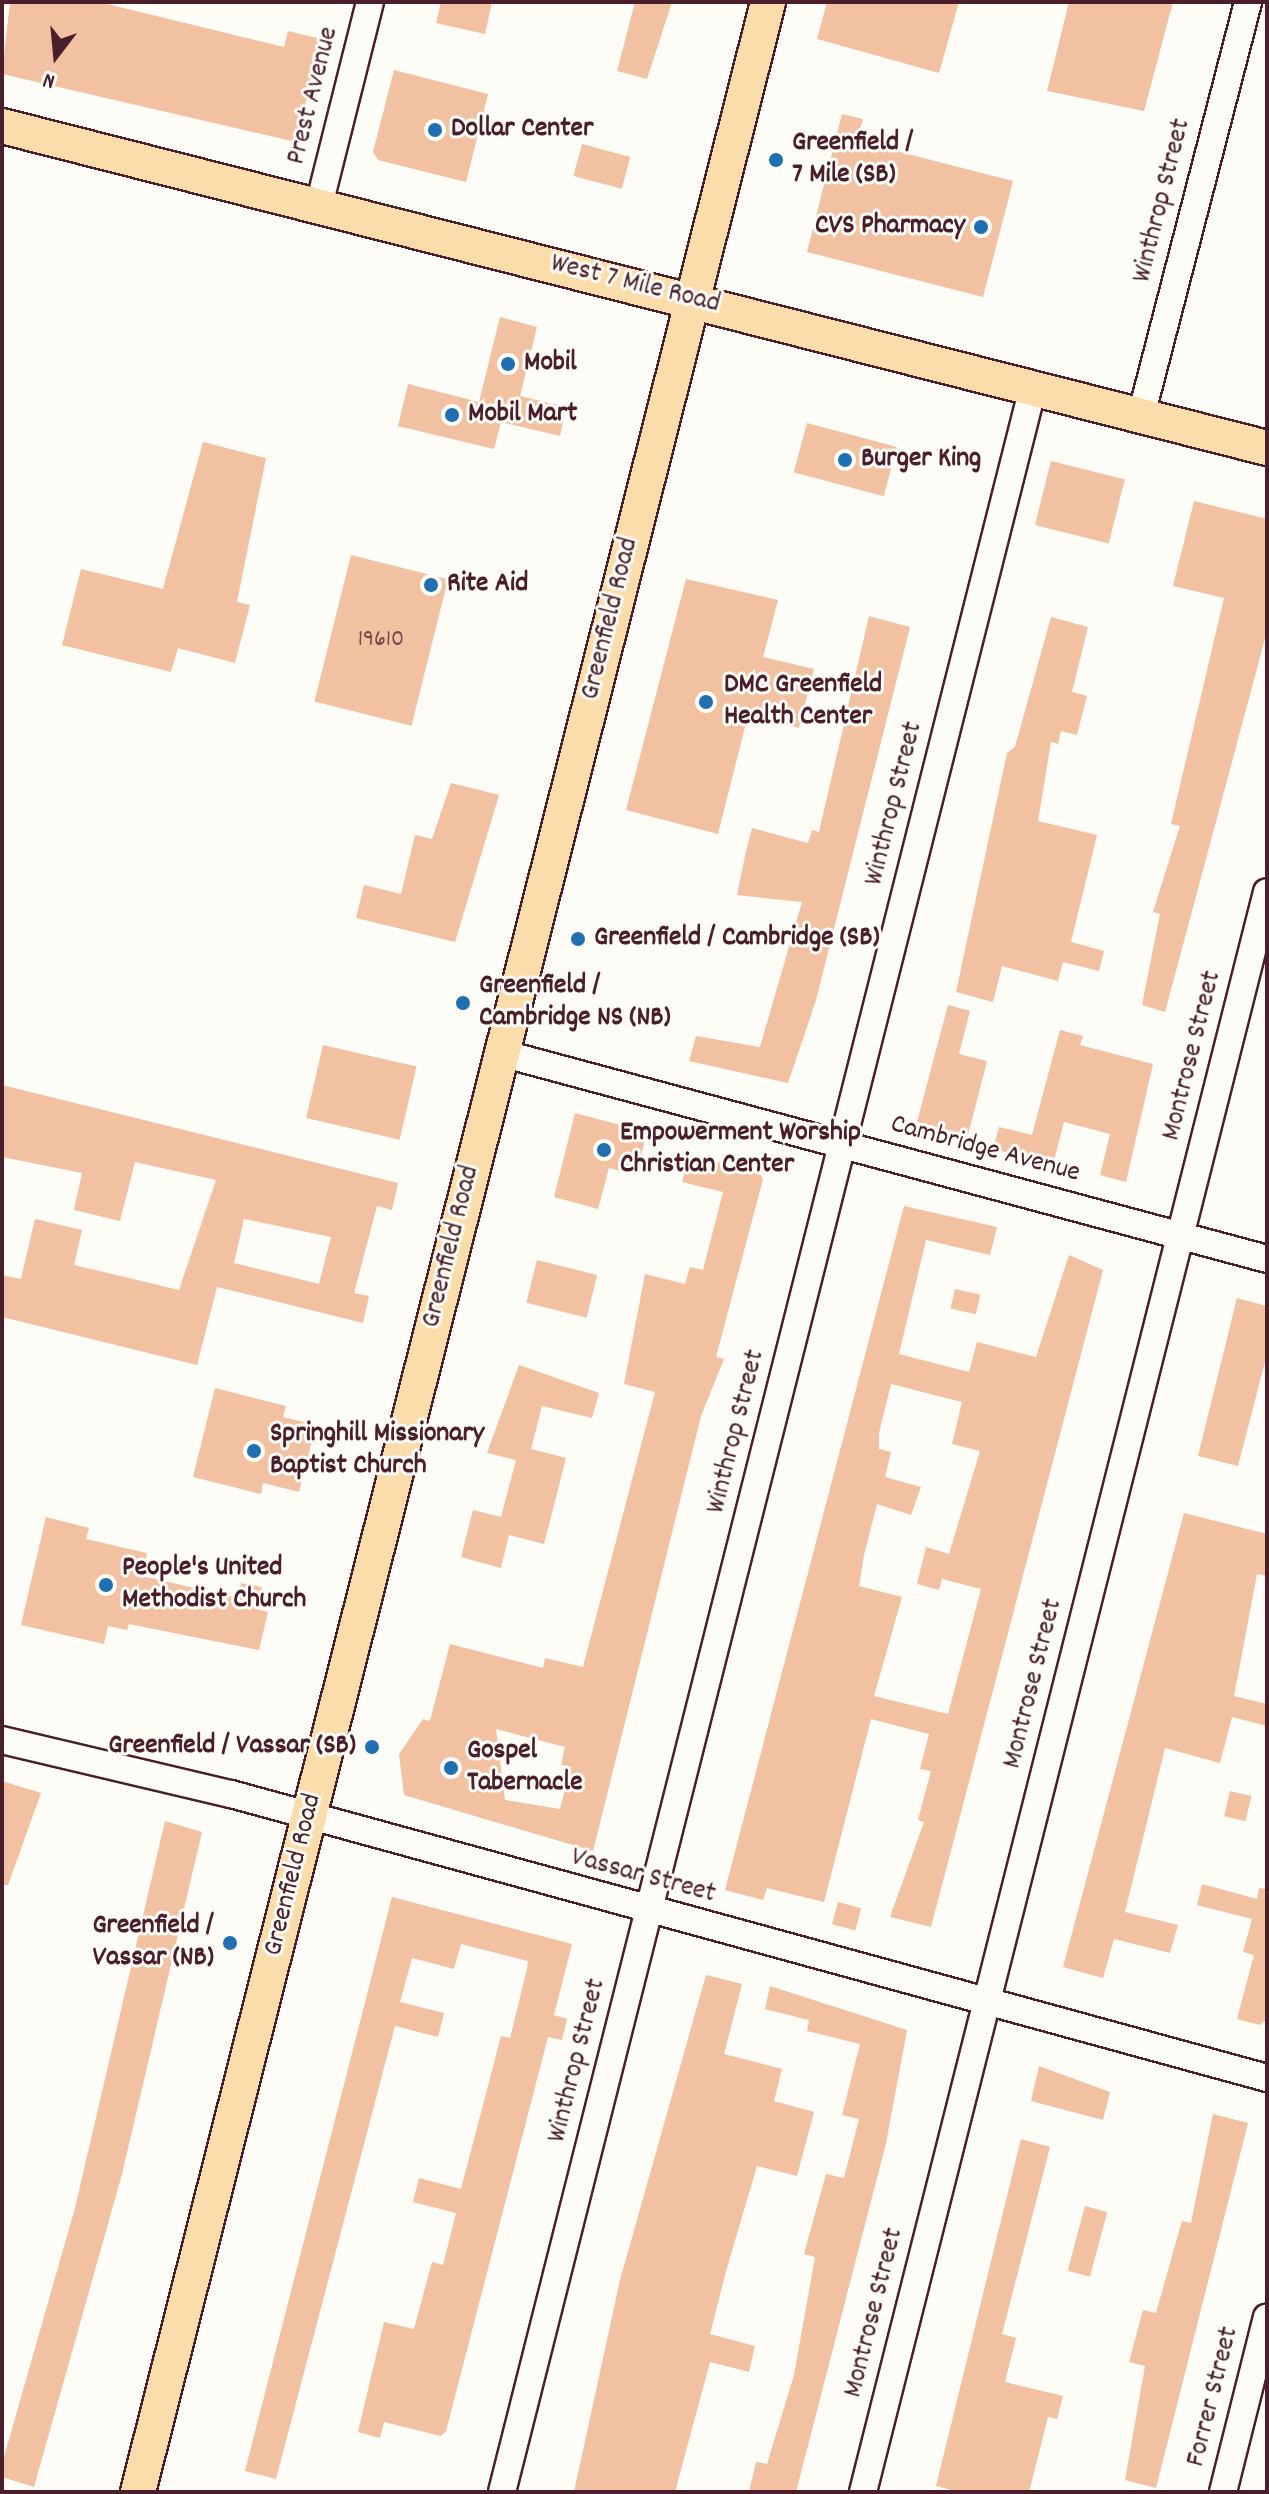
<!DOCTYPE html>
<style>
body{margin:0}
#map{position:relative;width:1269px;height:2494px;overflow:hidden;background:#fdfcf7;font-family:Dekko,sans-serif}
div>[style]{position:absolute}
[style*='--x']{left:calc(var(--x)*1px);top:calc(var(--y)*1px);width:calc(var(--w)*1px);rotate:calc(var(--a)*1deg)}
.building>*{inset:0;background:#f2c1a2;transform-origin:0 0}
.roads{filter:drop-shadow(2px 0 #4a1f2b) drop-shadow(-2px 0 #4a1f2b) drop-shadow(0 2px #4a1f2b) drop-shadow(0 -2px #4a1f2b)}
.minor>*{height:26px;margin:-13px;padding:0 13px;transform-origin:13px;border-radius:13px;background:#fdfcf7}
.major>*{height:34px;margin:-17px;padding:0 17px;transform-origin:17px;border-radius:17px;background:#fbddab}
.dots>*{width:22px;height:22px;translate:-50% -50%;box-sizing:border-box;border:4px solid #fdfcf7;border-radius:50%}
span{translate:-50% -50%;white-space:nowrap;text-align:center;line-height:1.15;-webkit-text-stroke:6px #fdfcf7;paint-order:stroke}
.number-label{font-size:24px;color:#744849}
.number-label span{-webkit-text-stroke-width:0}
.street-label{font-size:28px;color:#4a1f2b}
.poi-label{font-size:28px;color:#4a1f2b;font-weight:700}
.left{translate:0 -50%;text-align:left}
.right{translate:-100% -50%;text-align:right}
.frame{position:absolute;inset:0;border:4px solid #4a1f2b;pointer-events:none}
.north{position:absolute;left:16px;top:16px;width:80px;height:80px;-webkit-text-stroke:6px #fdfcf7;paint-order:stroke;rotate:196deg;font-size:22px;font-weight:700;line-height:32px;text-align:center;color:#4a1f2b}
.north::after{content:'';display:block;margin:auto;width:28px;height:36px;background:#4a1f2b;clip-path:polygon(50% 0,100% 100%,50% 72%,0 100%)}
</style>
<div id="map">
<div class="building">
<div style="clip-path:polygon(10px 2px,99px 2px,284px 47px,288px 31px,321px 39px,296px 142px,2px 74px)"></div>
<div style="clip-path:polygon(441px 2px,492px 2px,485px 34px,436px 23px)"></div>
<div style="clip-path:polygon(635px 2px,672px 2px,647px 79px,617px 71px)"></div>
<div style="clip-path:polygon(827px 2px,959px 2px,939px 73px,817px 39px)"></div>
<div style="clip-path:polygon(1069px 2px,1173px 2px,1144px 111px,1047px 91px)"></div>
<div style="clip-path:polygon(394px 70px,488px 94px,466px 182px,378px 160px,373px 152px)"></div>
<div style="clip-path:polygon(842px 114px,863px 119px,857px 141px,1013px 181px,983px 297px,807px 252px)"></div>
<div style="left:582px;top:144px;width:50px;height:33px;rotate:15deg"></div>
<div style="clip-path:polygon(500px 317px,537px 327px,520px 396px,566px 407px,560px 436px,501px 422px,494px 449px,398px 426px,408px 384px,479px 402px)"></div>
<div style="left:807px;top:423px;width:93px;height:51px;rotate:15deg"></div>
<div style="clip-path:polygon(203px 442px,266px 458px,237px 602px,250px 605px,235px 663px,178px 648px,171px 672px,62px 645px,81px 569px,163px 589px)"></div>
<div style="left:1051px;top:461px;width:76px;height:66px;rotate:14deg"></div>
<div style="clip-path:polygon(1194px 501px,1267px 519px,1267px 631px,1165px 1012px,1142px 1005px,1160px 914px,1153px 912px,1180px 826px,1171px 824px,1224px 598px,1173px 586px)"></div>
<div style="left:351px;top:555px;width:100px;height:151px;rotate:14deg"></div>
<div style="clip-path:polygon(686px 579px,778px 600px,763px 657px,814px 669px,799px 728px,748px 715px,718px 834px,626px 810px)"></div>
<div style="clip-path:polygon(869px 616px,910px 627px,816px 1000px,788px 1083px,689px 1061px,696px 1036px,760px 1047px,802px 902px,737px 895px,746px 851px,752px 828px,808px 843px,812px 830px,819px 832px)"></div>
<div style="clip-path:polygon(1051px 617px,1088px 627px,1072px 692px,1087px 696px,1077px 735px,1061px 731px,1058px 744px,1051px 742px,1038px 821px,1097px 835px,1071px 942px,1104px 951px,1099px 971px,1063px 962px,1058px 981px,1002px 966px,993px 1002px,956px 992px,1007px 753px,1015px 747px)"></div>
<div style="clip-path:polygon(451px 783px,499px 795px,455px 942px,356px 918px,364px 885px,401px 894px,415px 835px,432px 839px)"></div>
<div style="clip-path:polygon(948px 1005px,970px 1011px,959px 1054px,987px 1061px,968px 1135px,917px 1122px)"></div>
<div style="clip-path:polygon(1060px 1030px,1083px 1036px,1080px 1045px,1153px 1064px,1126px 1182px,1100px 1175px,1110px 1134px,1064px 1122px,1053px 1164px,993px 1149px,999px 1127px,1032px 1135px)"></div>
<div style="left:323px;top:1045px;width:96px;height:75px;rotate:13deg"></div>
<div style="clip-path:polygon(evenodd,2px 1085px,398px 1183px,392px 1210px,377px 1206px,354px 1293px,369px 1296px,363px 1323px,217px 1287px,197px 1365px,2px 1317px,2px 1275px,21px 1279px,35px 1219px,82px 1230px,74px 1265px,179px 1290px,216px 1180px,135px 1162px,120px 1221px,74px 1210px,82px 1173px,2px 1157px,2px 1085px,244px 1219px,331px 1237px,319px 1284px,234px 1263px,244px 1219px)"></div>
<div style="clip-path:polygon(575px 1113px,647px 1132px,636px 1175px,609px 1168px,598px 1209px,554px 1197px)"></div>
<div style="clip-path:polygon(evenodd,689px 1155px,759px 1172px,763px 1179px,716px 1357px,724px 1359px,701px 1416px,593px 1851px,404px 1795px,399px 1754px,423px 1719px,430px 1721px,450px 1644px,543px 1668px,545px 1658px,583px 1667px,655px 1392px,624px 1384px,645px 1274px,685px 1284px,690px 1267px,703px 1270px,723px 1192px,682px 1182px,689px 1155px,496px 1729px,565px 1747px,561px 1765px,571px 1767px,560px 1809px,505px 1800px,496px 1729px)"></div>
<div style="clip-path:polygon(evenodd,904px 1206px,997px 1227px,990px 1255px,926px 1240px,899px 1354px,969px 1372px,977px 1342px,1036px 1357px,1069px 1255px,1103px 1270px,931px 1927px,890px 1917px,924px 1822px,918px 1820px,931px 1771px,920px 1769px,929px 1734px,871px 1719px,824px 1902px,767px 1888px,763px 1900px,725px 1890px,904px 1206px,891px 1384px,962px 1402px,952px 1444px,980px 1451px,949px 1554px,926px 1547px,917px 1584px,939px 1590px,942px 1579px,981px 1589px,948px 1714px,874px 1696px,902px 1597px,859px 1586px,864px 1555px,877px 1504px,911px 1515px,921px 1487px,885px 1477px,891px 1452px,879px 1449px,879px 1433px,891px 1384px)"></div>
<div style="left:537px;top:1260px;width:62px;height:44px;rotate:14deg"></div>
<div style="left:955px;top:1289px;width:26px;height:20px;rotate:13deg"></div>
<div style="clip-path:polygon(1237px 1298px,1267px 1306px,1267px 1354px,1238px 1466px,1198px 1456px)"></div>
<div style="clip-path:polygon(519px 1365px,599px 1393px,592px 1418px,542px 1406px,531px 1449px,566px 1458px,544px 1544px,509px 1535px,501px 1568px,461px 1557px,473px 1510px,501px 1517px,516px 1460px,487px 1453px)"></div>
<div style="clip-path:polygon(215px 1388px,286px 1406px,283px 1417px,316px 1425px,299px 1492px,263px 1483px,261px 1494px,193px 1477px)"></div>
<div style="clip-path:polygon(1184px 1513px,1267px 1534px,1267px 1576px,1257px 1574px,1234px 1696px,1267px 1704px,1267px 1726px,1232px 1717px,1220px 1763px,1165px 1748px,1125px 1912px,1178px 1925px,1170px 1953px,1114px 1939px,1103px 1978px,1063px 1967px)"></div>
<div style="clip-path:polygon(46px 1517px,89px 1528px,86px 1539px,147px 1553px,142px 1576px,238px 1598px,241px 1583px,262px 1587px,257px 1609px,268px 1612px,259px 1650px,129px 1624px,127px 1630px,108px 1626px,104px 1644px,21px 1625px)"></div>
<div style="clip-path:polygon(2px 1781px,41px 1793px,8px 1885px,2px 1885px)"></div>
<div style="left:1230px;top:1791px;width:22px;height:26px;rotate:13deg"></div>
<div style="clip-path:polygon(165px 1821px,202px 1832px,122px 2174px,34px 2487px,2px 2477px,2px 2464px,75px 2208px)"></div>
<div style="clip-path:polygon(1202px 1884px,1257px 1899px,1259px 1888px,1267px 1889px,1267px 2019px,1260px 2025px,1237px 2019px,1254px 1955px,1243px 1952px,1252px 1919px,1197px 1905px)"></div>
<div style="clip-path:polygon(392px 1897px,572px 1944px,554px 2015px,567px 2019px,562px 2040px,548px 2037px,446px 2431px,441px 2436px,384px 2422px,380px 2438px,358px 2432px,384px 2322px,414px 2329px,432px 2262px,443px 2265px,456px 2213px,413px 2202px,419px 2178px,461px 2189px,501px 2036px,510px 2038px,527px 1969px,528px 1961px,461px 1944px,454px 1969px,412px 1958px,400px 2002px,444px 2013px,438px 2037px,395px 2026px,276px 2479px,245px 2471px)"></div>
<div style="left:838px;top:1902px;width:24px;height:23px;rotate:15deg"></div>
<div style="clip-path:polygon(706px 1975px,742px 1984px,724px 2054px,782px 2069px,774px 2101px,814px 2112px,797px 2176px,757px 2166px,726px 2271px,710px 2334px,755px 2346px,749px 2372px,710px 2362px,675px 2492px,574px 2492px,620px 2280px)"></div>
<div style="clip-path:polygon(770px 1986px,907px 2030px,886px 2143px,796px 2492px,749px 2492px,756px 2462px,767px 2464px,794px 2375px,815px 2257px,804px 2254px,826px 2174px,844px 2178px,859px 2119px,842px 2115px,860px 2044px,807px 2031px,809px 2020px,765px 2009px)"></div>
<div style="clip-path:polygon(1039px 2066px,1110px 2092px,1103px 2120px,1031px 2101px)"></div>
<div style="clip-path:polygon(1213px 2114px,1248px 2123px,1156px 2488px,1125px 2480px,1145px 2366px,1129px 2362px,1143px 2310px,1156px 2313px,1182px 2221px,1191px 2223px)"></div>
<div style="clip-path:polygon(1021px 2139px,1050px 2147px,1002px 2334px,1016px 2338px,1005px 2382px,1063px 2396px,1057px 2419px,1048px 2417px,1029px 2492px,959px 2492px,936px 2486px)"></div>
<div style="left:1085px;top:2206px;width:23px;height:67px;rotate:15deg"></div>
</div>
<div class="roads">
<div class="minor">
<div style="--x:319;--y:205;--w:209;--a:-75.9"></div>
<div style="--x:1141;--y:416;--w:428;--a:-75.5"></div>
<div style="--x:501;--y:1053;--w:793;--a:15.05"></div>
<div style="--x:2;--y:1740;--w:235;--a:13.3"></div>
<div style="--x:231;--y:1794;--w:1074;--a:15.33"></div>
<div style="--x:502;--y:2492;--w:2170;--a:-75.84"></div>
<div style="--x:863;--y:2492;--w:1650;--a:-75.83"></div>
<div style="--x:1223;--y:2492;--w:180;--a:-75.9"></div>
</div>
<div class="major">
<div style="--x:2;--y:126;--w:1305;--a:14.28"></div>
<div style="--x:138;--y:2492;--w:2568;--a:-75.8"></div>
</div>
</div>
<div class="dots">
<div style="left:435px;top:130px;background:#1f6fb2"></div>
<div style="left:776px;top:160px;background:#1f6fb2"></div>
<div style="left:981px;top:227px;background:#1f6fb2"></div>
<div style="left:508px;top:364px;background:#1f6fb2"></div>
<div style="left:452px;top:415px;background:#1f6fb2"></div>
<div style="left:845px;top:460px;background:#1f6fb2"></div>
<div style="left:431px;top:585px;background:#1f6fb2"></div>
<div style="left:706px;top:702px;background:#1f6fb2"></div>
<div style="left:578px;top:939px;background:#1f6fb2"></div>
<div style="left:463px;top:1003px;background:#1f6fb2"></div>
<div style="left:604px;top:1150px;background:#1f6fb2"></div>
<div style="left:254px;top:1451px;background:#1f6fb2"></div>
<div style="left:106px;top:1585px;background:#1f6fb2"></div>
<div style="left:372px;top:1747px;background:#1f6fb2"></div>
<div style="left:451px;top:1768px;background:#1f6fb2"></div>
<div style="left:230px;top:1943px;background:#1f6fb2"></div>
</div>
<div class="number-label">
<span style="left:381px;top:641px">19610</span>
</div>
<div class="street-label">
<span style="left:314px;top:96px;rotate:-76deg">Prest Avenue</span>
<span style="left:1163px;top:201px;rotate:-76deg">Winthrop Street</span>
<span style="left:635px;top:285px;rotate:14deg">West 7 Mile Road</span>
<span style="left:611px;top:619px;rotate:-76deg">Greenfield Road</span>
<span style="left:895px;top:804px;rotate:-76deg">Winthrop Street</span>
<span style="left:1193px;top:1056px;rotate:-76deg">Montrose Street</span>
<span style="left:985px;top:1150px;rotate:15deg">Cambridge Avenue</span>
<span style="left:452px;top:1247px;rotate:-76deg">Greenfield Road</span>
<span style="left:737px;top:1432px;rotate:-76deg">Winthrop Street</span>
<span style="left:1034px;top:1684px;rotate:-76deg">Montrose Street</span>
<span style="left:294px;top:1875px;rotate:-76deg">Greenfield Road</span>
<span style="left:643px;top:1877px;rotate:15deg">Vassar Street</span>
<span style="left:578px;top:2061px;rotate:-76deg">Winthrop Street</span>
<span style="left:875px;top:2313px;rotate:-76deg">Montrose Street</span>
<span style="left:1214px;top:2397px;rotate:-76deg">Forrer Street</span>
</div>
<div class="poi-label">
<span class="left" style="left:451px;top:130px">Dollar Center</span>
<span class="left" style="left:792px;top:160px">Greenfield /<br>7 Mile (SB)</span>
<span class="right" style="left:965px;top:227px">CVS Pharmacy</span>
<span class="left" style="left:524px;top:364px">Mobil</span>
<span class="left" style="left:468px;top:415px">Mobil Mart</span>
<span class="left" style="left:861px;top:460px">Burger King</span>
<span class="left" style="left:447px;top:585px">Rite Aid</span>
<span class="left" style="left:724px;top:702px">DMC Greenfield<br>Health Center</span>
<span class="left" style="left:594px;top:939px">Greenfield / Cambridge (SB)</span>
<span class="left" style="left:479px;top:1003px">Greenfield /<br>Cambridge NS (NB)</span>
<span class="left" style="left:620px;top:1150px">Empowerment Worship<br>Christian Center</span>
<span class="left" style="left:270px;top:1451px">Springhill Missionary<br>Baptist Church</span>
<span class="left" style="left:122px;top:1585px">People's United<br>Methodist Church</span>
<span class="right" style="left:356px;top:1747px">Greenfield / Vassar (SB)</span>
<span class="left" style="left:467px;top:1768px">Gospel<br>Tabernacle</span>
<span class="right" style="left:214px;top:1943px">Greenfield /<br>Vassar (NB)</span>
</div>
<div class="frame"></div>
<div class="north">N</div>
</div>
